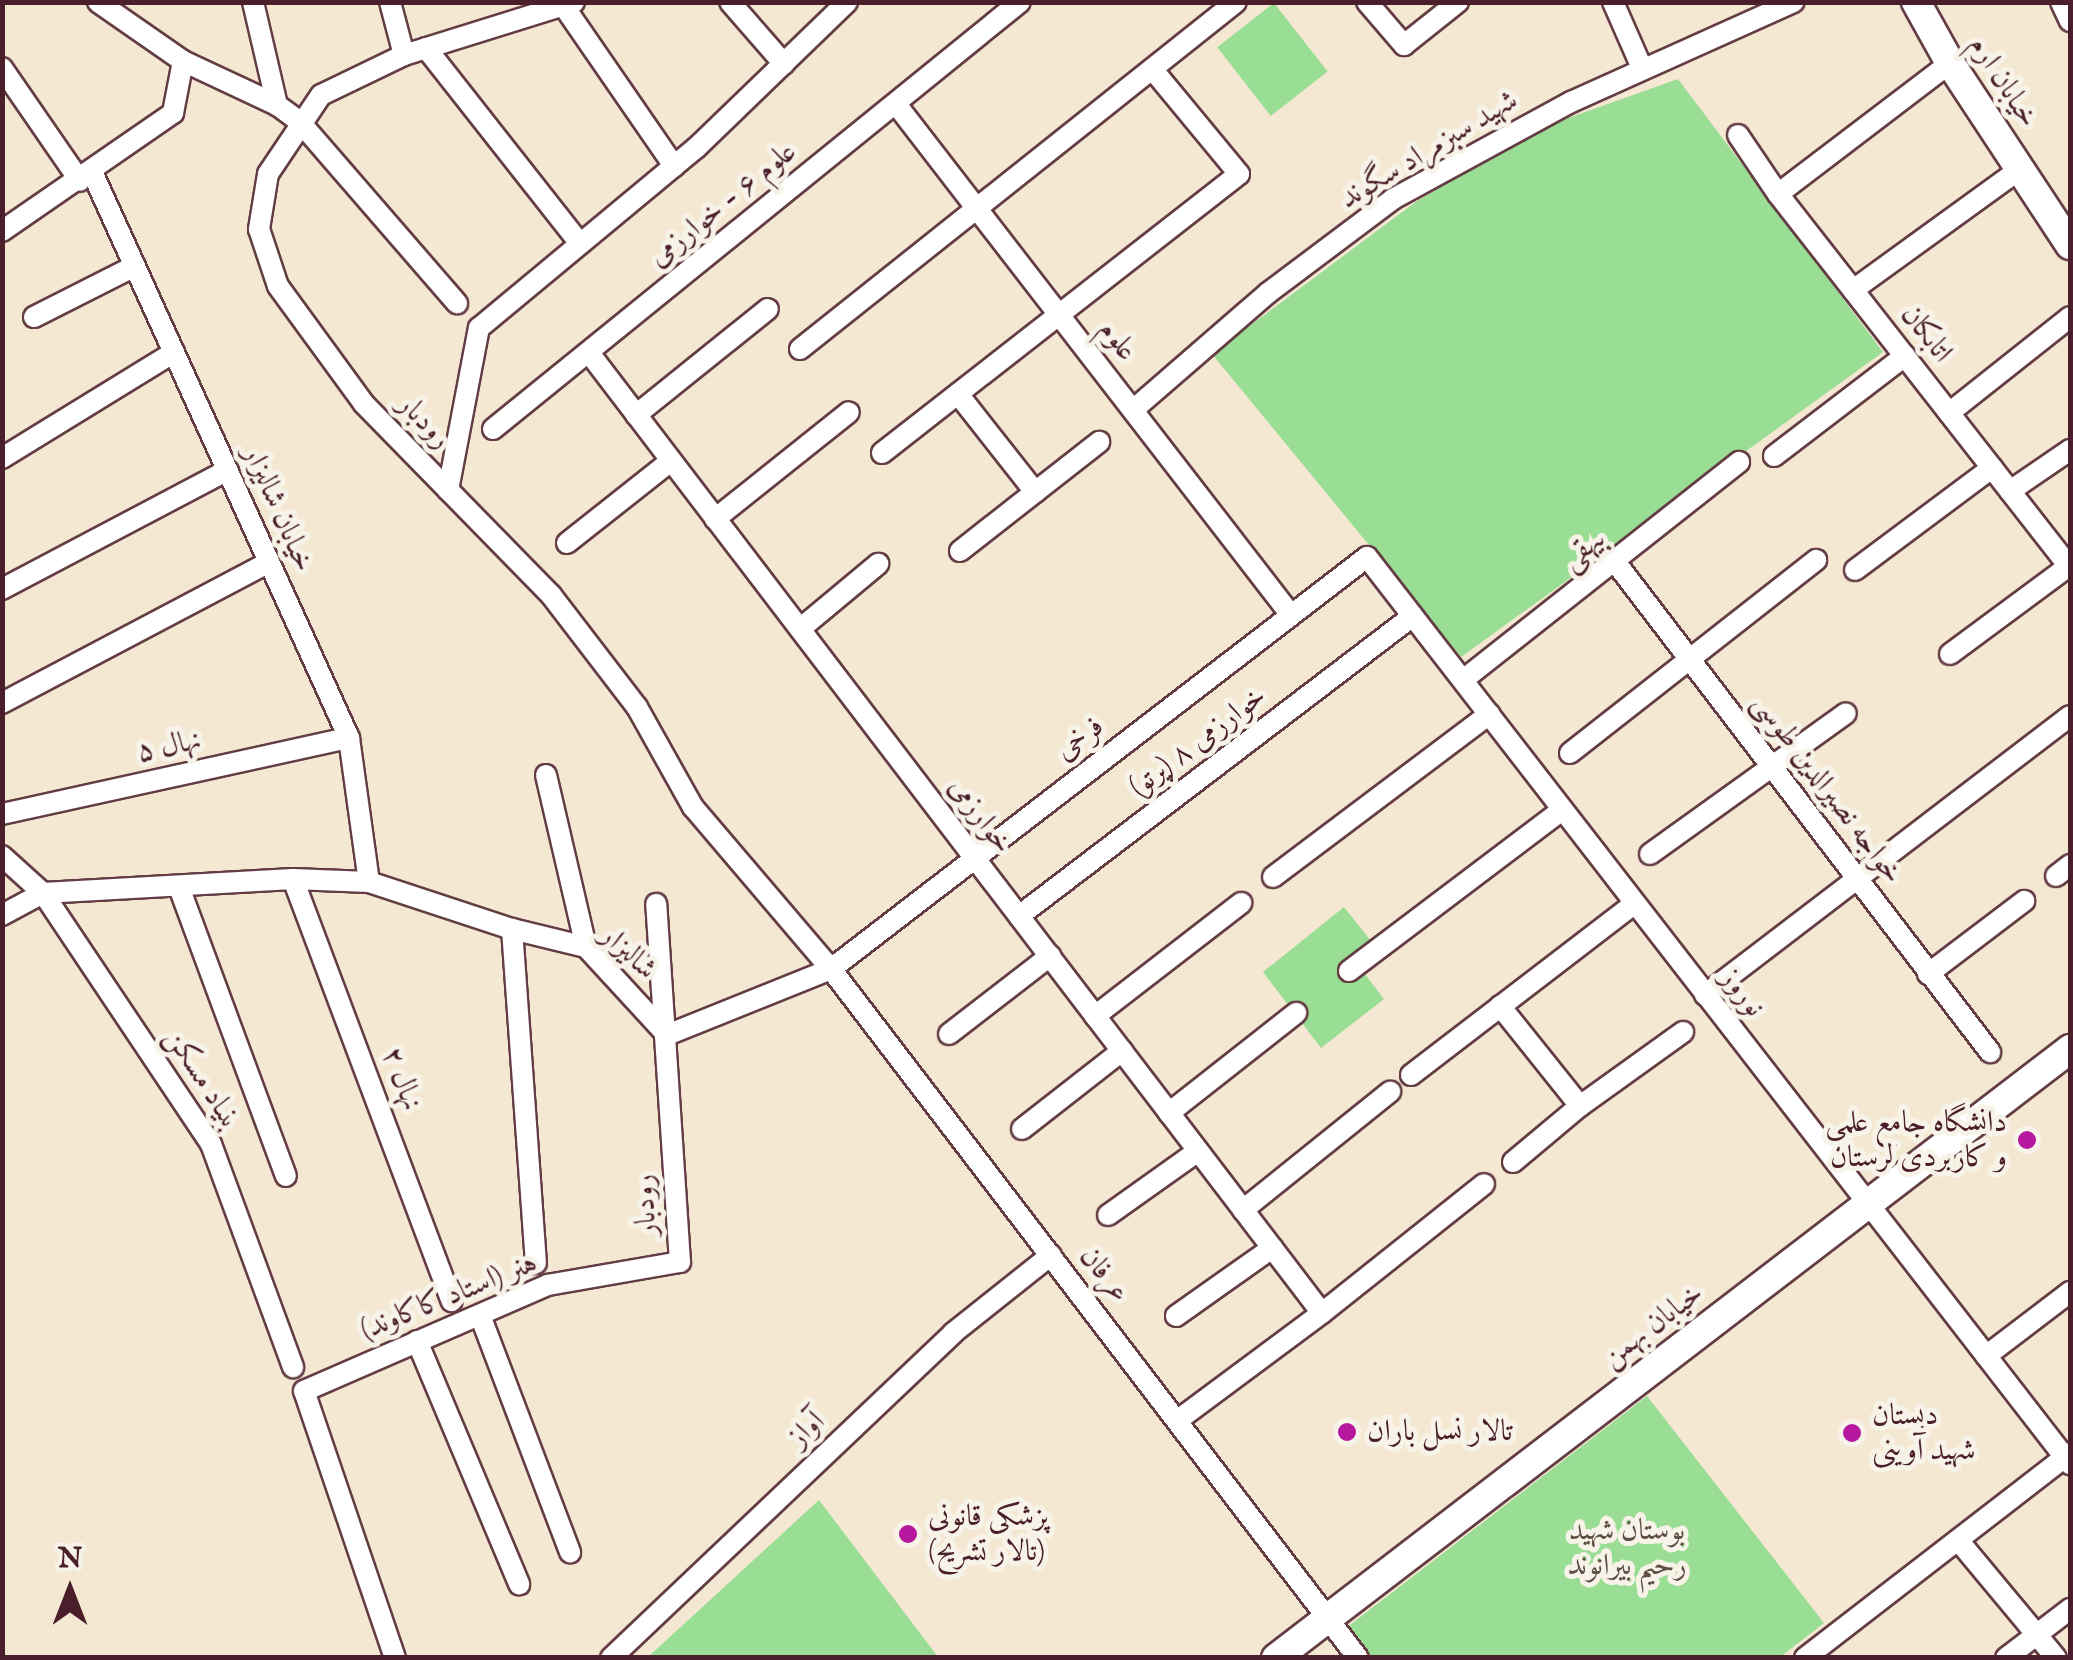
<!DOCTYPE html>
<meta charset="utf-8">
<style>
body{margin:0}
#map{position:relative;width:2073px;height:1660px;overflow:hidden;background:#f4e8d3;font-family:"IM FELL English",Amiri,serif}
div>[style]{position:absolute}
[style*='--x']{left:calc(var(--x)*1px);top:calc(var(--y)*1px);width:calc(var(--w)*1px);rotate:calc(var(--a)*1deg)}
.green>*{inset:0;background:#9add94;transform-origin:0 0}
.roads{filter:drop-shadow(2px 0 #643d44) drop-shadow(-2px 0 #643d44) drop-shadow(0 2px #643d44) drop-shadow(0 -2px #643d44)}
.street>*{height:20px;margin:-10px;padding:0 10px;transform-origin:10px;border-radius:10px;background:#fff}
.secondary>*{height:28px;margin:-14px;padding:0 14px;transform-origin:14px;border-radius:14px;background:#fff}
.dots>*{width:28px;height:28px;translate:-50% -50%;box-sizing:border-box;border:5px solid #f7f3e8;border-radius:50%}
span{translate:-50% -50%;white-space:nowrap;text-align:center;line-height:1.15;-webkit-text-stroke:10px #f7f3e8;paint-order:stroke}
.street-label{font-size:30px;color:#4a1f2b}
.poi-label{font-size:30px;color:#4a1f2b}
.right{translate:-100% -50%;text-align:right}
.left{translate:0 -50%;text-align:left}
.park-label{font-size:30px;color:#5e4e45}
.frame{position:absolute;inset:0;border:5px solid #4a1f2b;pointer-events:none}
.north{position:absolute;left:20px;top:1540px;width:100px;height:100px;-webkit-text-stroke:8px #f7f3e8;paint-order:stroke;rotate:0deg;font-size:28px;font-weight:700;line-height:40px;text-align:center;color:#4a1f2b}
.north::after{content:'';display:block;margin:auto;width:35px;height:45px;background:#4a1f2b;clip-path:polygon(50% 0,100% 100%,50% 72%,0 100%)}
</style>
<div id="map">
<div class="green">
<div style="left:1274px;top:3px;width:87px;height:72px;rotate:52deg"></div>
<div style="clip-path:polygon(1678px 79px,1883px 352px,1461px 657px,1212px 354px,1417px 201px,1543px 127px)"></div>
<div style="clip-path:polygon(1344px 907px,1382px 955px,1364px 973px,1384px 999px,1321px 1048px,1263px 972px)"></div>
<div style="clip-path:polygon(1647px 1396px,1824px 1623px,1779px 1658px,1369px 1657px,1346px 1628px)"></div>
<div style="clip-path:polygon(819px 1500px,938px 1657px,648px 1657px)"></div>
</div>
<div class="roads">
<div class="street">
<div style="--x:98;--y:2;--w:103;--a:34.8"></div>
<div style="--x:183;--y:61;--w:104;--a:25.1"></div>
<div style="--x:277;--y:105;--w:29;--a:36"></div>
<div style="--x:300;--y:122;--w:240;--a:49.1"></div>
<div style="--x:253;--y:2;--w:106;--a:76.9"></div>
<div style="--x:390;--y:2;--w:55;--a:75.2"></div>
<div style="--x:574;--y:2;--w:178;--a:162.7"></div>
<div style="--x:404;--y:55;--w:92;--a:154.3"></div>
<div style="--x:321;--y:95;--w:95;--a:123.9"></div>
<div style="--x:268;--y:174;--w:56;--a:99.3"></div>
<div style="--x:259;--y:229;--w:60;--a:71.6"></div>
<div style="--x:278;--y:286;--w:146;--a:53.9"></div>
<div style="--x:364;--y:404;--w:267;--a:45.6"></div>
<div style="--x:551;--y:595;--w:141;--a:52.5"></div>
<div style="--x:637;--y:707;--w:115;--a:60.8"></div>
<div style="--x:693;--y:807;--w:213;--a:49.6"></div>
<div style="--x:831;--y:969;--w:867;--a:52.59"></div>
<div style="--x:730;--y:2;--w:82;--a:48.9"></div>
<div style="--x:1367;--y:2;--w:57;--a:49.3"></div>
<div style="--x:1404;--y:45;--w:69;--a:-38.5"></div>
<div style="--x:1613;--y:2;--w:72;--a:66.3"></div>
<div style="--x:2061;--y:2;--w:21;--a:65"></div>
<div style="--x:563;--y:5;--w:196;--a:55.4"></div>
<div style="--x:426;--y:48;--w:249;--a:51.8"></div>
<div style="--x:2;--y:68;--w:137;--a:55.4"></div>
<div style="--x:896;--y:104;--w:646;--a:52.3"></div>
<div style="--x:1738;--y:135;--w:71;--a:55.9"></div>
<div style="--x:1778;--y:194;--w:474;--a:52"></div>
<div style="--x:92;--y:172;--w:622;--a:65.58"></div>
<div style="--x:349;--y:738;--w:145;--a:82.1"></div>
<div style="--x:1778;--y:194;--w:216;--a:-37.3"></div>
<div style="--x:2;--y:231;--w:208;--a:-34.6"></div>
<div style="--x:173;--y:113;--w:53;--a:-79.1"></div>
<div style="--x:1853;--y:290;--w:206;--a:-35.9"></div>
<div style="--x:34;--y:317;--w:113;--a:-26.8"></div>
<div style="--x:800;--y:349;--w:557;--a:-38.52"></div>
<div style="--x:590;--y:354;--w:1206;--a:52.65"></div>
<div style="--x:958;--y:394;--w:125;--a:51.8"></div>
<div style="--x:1133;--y:410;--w:179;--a:-40.9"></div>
<div style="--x:1268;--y:293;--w:156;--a:-36.9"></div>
<div style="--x:1393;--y:199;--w:203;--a:-28.6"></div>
<div style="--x:1571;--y:102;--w:244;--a:-24.2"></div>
<div style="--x:1949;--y:413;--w:154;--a:-38.4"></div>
<div style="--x:636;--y:415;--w:169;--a:-38.8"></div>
<div style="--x:493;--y:429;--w:678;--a:-39.02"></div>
<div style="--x:882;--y:453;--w:453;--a:-38"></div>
<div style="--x:1239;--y:174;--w:136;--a:-129.6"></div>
<div style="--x:1774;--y:456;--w:165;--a:-37.4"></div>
<div style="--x:2;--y:458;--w:202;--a:-31.6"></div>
<div style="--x:448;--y:490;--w:165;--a:-79.2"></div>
<div style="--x:479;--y:328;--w:282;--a:-39.7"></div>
<div style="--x:696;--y:148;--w:210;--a:-44"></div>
<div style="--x:2010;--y:491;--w:73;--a:-34.3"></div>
<div style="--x:715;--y:519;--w:171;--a:-38.6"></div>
<div style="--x:567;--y:543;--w:132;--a:-38.3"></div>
<div style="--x:960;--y:551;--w:177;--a:-38.1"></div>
<div style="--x:1616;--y:563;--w:616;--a:52.59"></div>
<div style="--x:1855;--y:570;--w:171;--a:-36.7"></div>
<div style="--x:2;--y:589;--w:255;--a:-27.8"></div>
<div style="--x:800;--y:629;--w:102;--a:-39.8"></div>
<div style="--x:1950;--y:654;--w:148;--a:-36.5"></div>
<div style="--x:1463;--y:680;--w:352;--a:-38.3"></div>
<div style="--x:2;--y:703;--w:302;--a:-27.8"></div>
<div style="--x:1570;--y:753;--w:313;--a:-38.1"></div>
<div style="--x:546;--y:775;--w:177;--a:76.9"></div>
<div style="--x:2;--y:814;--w:355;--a:-12.4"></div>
<div style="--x:1650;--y:854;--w:241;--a:-35.7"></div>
<div style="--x:2;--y:856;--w:55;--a:42.1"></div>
<div style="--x:43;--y:893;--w:302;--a:56.2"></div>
<div style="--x:211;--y:1144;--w:238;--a:69.8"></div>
<div style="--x:2056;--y:876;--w:18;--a:-38"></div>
<div style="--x:1273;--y:877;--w:271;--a:-37"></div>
<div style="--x:293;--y:879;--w:451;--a:69.4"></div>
<div style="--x:179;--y:887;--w:308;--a:69.7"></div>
<div style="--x:2;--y:915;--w:47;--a:-28.2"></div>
<div style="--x:43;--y:893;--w:250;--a:-3.2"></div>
<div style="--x:293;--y:879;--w:76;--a:2.3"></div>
<div style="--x:369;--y:882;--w:151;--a:18.2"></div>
<div style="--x:512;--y:929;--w:76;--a:13.7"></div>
<div style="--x:586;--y:947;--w:120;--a:47.4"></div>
<div style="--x:667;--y:1035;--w:177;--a:-21.9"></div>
<div style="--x:831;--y:969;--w:676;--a:-37.55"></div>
<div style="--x:1367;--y:557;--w:1148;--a:52.22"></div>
<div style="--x:1019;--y:916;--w:495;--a:-37.3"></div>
<div style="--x:512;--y:929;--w:335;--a:85.9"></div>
<div style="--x:1349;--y:971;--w:267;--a:-37.1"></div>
<div style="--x:1928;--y:974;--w:121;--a:-37.2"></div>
<div style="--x:1705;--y:995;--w:459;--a:-37.4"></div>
<div style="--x:1500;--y:1006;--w:128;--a:51.3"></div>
<div style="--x:1095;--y:1016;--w:185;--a:-37.7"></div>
<div style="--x:949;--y:1034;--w:128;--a:-37.7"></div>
<div style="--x:1411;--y:1075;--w:282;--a:-37.5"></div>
<div style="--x:1169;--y:1113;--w:162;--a:-38.2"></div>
<div style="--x:1022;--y:1129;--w:127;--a:-38"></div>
<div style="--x:1513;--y:1162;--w:87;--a:-39.9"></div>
<div style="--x:1580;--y:1106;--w:127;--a:-35.7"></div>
<div style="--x:1243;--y:1210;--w:189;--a:-38.8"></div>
<div style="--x:1108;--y:1215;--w:110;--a:-35.4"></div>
<div style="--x:480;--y:1315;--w:254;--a:69.2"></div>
<div style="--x:1176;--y:1316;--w:118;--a:-35.3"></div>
<div style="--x:417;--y:1341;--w:264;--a:67.2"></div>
<div style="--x:1986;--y:1356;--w:106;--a:-37.3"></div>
<div style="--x:1178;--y:1420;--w:179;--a:-36.6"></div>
<div style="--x:1322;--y:1313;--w:207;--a:-38.5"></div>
<div style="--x:1958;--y:1540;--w:153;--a:50.3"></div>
<div style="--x:395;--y:1658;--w:282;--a:-108.8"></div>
<div style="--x:304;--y:1391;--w:266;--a:-23.5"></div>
<div style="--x:548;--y:1285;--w:134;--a:-9.9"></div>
<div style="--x:680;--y:1262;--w:359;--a:-93.8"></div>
<div style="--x:611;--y:1658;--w:472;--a:-43.5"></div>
<div style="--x:953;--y:1333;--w:125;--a:-38.5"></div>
<div style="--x:1805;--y:1658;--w:335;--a:-37.7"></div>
<div style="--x:2006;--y:1658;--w:81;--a:-37.4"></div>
</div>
<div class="secondary">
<div style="--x:1916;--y:2;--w:70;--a:60.9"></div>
<div style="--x:1950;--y:63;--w:218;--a:56.6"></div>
<div style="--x:1276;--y:1658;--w:1001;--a:-37.49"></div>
</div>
</div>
<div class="dots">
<div style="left:2027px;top:1140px;background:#b5179e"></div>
<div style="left:1347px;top:1432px;background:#b5179e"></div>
<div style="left:1852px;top:1433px;background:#b5179e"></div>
<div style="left:908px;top:1534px;background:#b5179e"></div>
</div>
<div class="street-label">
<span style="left:2003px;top:82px;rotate:57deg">خیابان ارم</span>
<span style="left:1429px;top:150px;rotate:-31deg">شهید سبزمراد سگوند</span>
<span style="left:723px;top:205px;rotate:-39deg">علوم ۶ - خوارزمی</span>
<span style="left:1926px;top:334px;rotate:52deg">اتابکان</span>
<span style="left:1117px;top:341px;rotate:52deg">علوم</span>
<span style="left:424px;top:422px;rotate:46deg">رودبار</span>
<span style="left:278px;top:509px;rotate:66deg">خیابان شالیزار</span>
<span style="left:1584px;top:549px;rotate:-38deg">بیهقی</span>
<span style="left:1080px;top:739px;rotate:-37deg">فرخی</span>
<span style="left:1198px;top:742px;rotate:-37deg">خوارزمی ۸ (پرتو)</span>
<span style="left:169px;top:747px;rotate:-12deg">نهال ۵</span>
<span style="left:1827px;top:789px;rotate:53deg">خواجه نصیرالدین طوسی</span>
<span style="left:980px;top:816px;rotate:53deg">خوارزمی</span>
<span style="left:628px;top:953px;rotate:43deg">شالیزار</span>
<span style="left:1742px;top:993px;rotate:52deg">نوروز</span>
<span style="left:202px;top:1079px;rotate:57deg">بنیاد مسکن</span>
<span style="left:401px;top:1079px;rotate:69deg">نهال ۲</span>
<span style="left:646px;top:1205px;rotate:-93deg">رودبار</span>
<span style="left:1104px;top:1275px;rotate:52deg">عرفان</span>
<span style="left:449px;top:1297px;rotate:-22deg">هنر (استاد کاکاوند)</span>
<span style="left:1653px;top:1326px;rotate:-37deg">خیابان بهمن</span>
<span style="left:807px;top:1430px;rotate:-43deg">آواز</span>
</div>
<div class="poi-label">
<span class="right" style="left:2007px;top:1140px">دانشگاه جامع علمی<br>و کاربردی لرستان</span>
<span class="left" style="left:1872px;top:1433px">دبستان<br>شهید آوینی</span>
<span class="left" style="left:1367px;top:1432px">تالار نسل باران</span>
<span class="left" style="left:928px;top:1534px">پزشکی قانونی<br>(تالار تشریح)</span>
</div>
<div class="park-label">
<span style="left:1627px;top:1548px">بوستان شهید<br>رحیم بیرانوند</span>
</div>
<div class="frame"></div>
<div class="north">N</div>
</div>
